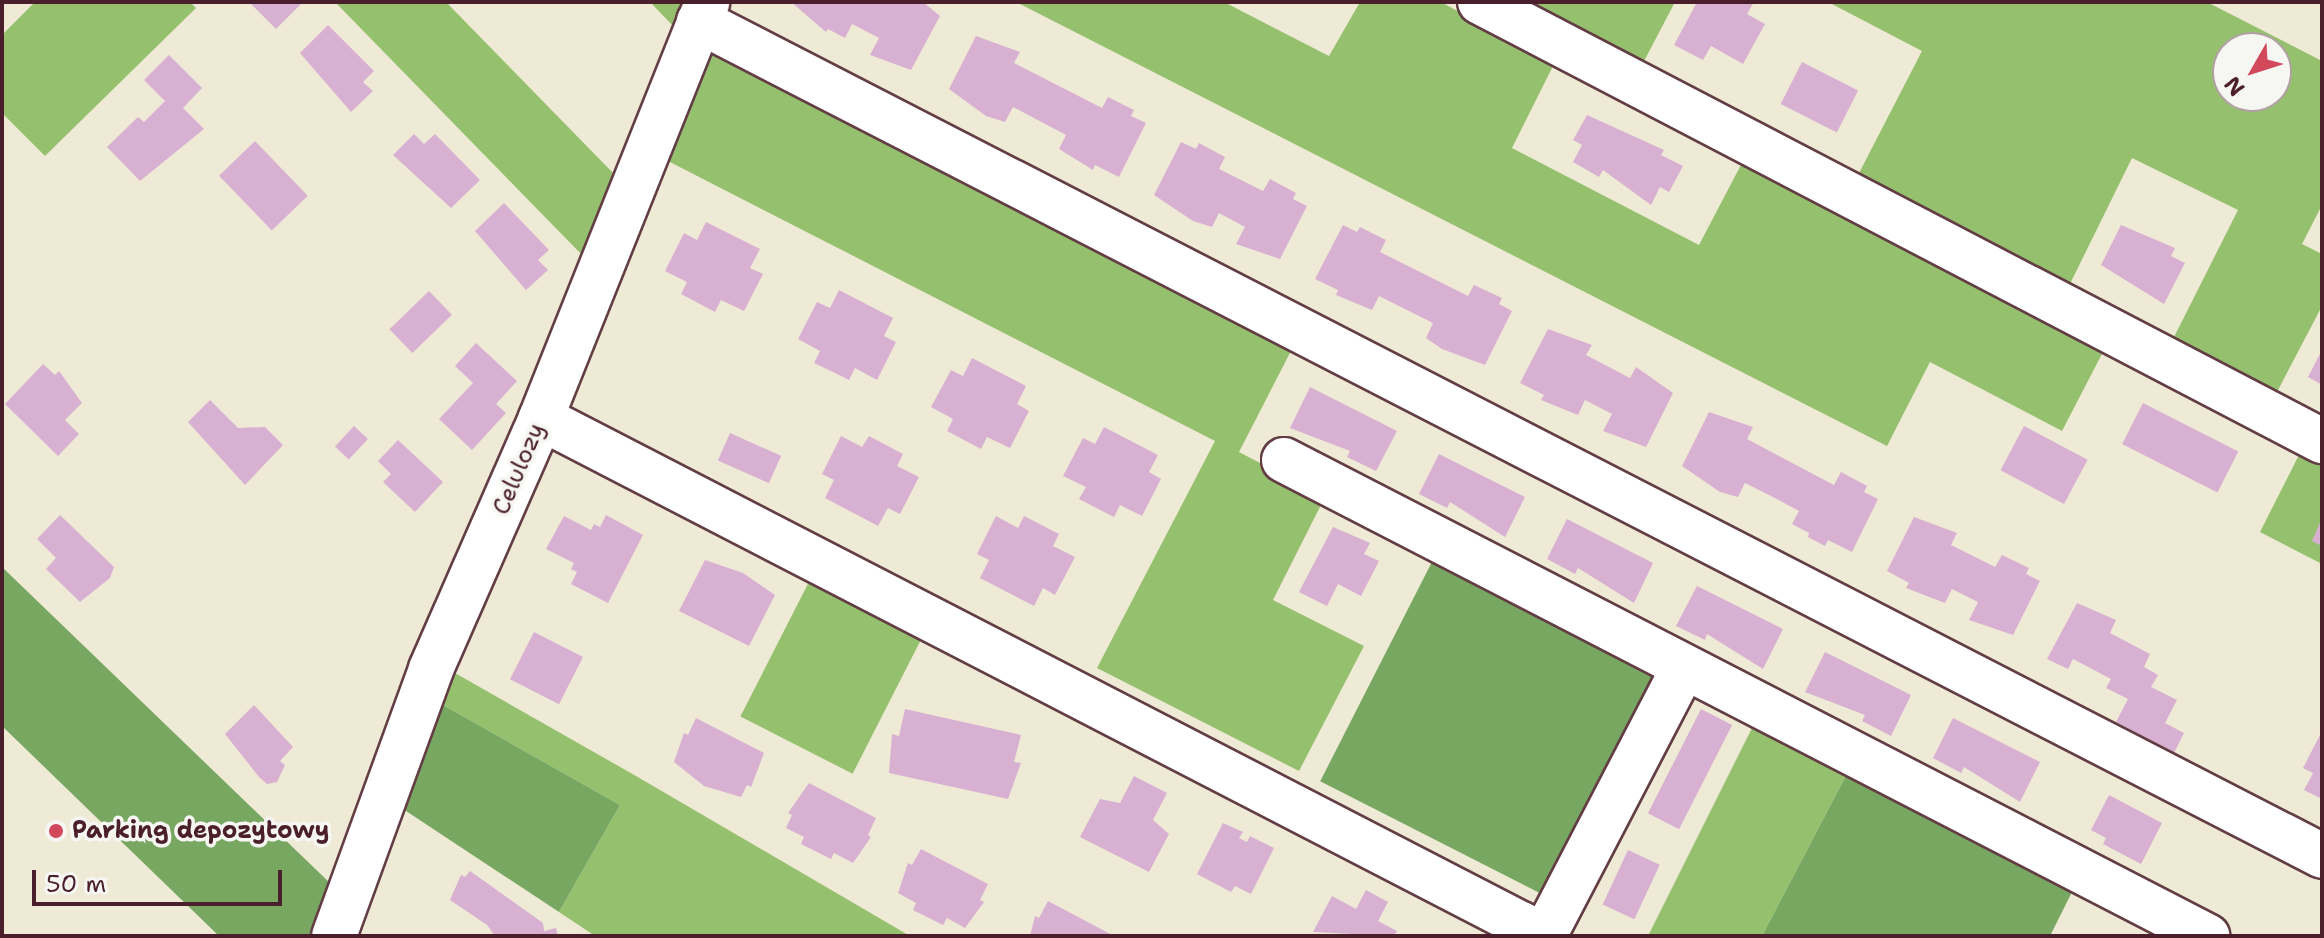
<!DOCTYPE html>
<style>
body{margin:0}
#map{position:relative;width:2324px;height:938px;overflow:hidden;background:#efead5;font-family:"Shantell Sans",sans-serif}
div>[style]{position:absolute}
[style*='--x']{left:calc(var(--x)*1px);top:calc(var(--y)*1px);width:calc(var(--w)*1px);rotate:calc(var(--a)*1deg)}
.green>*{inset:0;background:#95c16f;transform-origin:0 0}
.forest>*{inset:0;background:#78a762;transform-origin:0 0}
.building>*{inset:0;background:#d8b1d2;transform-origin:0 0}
.roads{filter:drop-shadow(2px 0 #633d44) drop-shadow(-2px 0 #633d44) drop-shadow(0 2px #633d44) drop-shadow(0 -2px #633d44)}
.minor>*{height:44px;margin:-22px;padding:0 22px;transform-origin:22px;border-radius:22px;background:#fff}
.dots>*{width:22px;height:22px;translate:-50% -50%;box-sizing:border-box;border:4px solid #f6f6f2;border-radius:50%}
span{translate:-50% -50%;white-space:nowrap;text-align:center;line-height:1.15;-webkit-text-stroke:7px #f6f6f2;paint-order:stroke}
.street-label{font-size:24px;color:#4a1f2b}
.poi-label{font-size:24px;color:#4a1f2b;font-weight:700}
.left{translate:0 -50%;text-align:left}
.frame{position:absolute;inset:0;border:4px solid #4a1f2b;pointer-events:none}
.north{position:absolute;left:2212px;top:32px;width:80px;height:80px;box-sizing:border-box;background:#f6f6f2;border:2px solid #b1a0a2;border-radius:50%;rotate:231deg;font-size:22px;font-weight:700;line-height:32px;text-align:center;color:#4a1f2b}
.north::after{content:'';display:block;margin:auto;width:28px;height:36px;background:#d1495b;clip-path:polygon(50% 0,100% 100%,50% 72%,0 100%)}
.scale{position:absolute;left:32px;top:870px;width:250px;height:36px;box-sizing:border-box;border:4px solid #4a1f2b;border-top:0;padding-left:10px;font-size:24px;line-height:28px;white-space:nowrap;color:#4a1f2b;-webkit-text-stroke:6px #f6f6f2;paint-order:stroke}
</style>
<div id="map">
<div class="green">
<div style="clip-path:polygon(35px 2px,190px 2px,196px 8px,45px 156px,2px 113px,2px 35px)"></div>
<div style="clip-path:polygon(335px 2px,446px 2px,616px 176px,584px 257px)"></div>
<div style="clip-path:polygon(650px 2px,687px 2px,674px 27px)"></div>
<div style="clip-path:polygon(1016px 2px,1224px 2px,1329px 56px,1360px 2px,1441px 2px,1554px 64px,1512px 148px,1699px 245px,1743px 161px,2104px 350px,2062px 431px,1930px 362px,1887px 446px)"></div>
<div style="clip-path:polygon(1537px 2px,1675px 2px,1642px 65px,1534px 8px)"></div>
<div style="clip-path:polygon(evenodd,1828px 2px,2207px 2px,2322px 61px,2322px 205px,2302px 244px,2322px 254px,2322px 306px,2276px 394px,2172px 341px,2238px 210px,2132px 158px,2068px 288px,1857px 177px,1922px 51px,1828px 2px,2228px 48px,2276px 48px,2276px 96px,2228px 96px,2228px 48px)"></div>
<div style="clip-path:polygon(713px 53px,1291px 351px,1239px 452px,1325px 497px,1273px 600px,1364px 646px,1299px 771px,1097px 668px,1215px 441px,664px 159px)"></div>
<div style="clip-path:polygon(2301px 451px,2322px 462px,2322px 564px,2260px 532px)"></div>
<div style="left:813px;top:574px;width:126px;height:160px;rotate:27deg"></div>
<div style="clip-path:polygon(455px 673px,636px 776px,910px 936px,595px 936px,559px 912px,620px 805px,443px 705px)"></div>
<div style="clip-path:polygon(1757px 718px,1851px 766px,1762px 936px,1648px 936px)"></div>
</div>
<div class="forest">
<div style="left:1436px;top:554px;width:259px;height:255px;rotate:27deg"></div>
<div style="clip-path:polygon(2px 567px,333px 886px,312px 936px,219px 936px,2px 726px)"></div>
<div style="clip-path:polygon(443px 705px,620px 805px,559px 912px,403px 809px)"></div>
<div style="clip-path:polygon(1851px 766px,2077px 882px,2050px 936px,1762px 936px)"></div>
</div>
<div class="building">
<div style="clip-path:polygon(249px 2px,303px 2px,276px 29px)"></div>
<div style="clip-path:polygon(791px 2px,923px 2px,940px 16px,911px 70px,870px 55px,879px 38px,852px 24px,845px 38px,828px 29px,826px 32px)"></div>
<div style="clip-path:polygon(1697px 2px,1754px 2px,1747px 14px,1765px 24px,1743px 64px,1711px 46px,1703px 60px,1674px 45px)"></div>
<div style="clip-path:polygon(328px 25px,374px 71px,363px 82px,373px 91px,351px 112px,300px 53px)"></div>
<div style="clip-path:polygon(976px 36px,1020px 52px,1014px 63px,1102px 108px,1108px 97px,1134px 110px,1131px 116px,1146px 123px,1119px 177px,1095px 165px,1093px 170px,1059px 149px,1066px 135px,1013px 107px,1005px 122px,986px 116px,949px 89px)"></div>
<div style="clip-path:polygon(169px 55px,202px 88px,183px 108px,204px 129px,140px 181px,107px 147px,138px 117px,144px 122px,165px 101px,144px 80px)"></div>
<div style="left:1802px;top:62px;width:63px;height:47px;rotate:27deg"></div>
<div style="clip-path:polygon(1587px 115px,1664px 150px,1661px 155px,1683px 166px,1669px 192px,1660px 187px,1651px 205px,1603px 170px,1599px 177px,1573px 162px,1582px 145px,1573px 140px)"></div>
<div style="clip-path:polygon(414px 134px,424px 144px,435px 134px,480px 180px,451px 208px,393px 155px)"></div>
<div style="left:255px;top:141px;width:76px;height:50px;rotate:46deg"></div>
<div style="clip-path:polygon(1181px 142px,1196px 149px,1199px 143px,1225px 157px,1219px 169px,1263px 191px,1270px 179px,1296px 193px,1293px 199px,1307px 206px,1280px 259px,1236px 244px,1245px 227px,1219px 213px,1212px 227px,1193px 221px,1154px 195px)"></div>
<div style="clip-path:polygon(504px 203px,549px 250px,538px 260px,548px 270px,526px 290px,475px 231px)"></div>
<div style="clip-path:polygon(706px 222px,760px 249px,750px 268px,763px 274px,744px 311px,721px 300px,715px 312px,681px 294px,687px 282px,665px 271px,684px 233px,697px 240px)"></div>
<div style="clip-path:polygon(1343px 225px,1357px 232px,1360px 227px,1386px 240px,1380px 252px,1468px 296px,1474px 285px,1502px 298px,1499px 304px,1512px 311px,1485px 365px,1442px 349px,1426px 338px,1433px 323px,1379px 296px,1372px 310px,1336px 295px,1338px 290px,1315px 279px)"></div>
<div style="clip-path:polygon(2121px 225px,2175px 248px,2171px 256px,2185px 263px,2164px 304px,2101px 265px)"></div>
<div style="clip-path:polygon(839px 290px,893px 318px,884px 336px,896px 342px,877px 380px,855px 368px,849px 380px,831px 371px,814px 363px,820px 351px,798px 339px,817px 302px,830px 308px)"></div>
<div style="left:429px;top:291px;width:33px;height:55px;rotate:46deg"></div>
<div style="clip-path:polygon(1548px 329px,1592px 345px,1586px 355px,1630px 378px,1636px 367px,1673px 393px,1646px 447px,1603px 431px,1612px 414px,1585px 400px,1578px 415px,1541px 400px,1544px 395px,1520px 383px)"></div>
<div style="clip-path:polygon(476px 343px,517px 381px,496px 404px,506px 413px,472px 450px,439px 419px,473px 383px,455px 366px)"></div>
<div style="clip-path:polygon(2322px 350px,2322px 385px,2308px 377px)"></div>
<div style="clip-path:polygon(972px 358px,1026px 386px,1017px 404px,1029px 411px,1010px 448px,987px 437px,981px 449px,947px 431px,953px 419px,931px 407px,951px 370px,963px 376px)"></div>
<div style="clip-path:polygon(43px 364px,55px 375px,59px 371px,82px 403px,65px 420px,79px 434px,58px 456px,5px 404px)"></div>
<div style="clip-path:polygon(1310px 387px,1397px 431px,1376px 471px,1347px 457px,1350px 451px,1290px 428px)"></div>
<div style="clip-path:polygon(210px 400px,238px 428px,265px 427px,283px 445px,245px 485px,188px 422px)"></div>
<div style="left:2143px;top:403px;width:107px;height:46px;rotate:27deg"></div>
<div style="clip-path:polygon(1709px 412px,1753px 427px,1747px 439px,1834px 485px,1841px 472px,1867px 486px,1864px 492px,1878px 499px,1852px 552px,1828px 540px,1825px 546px,1808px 537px,1809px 533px,1792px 524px,1799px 511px,1773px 497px,1745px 483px,1738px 497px,1720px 492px,1682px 466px)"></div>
<div style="left:354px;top:426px;width:19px;height:28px;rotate:43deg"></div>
<div style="left:2024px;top:426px;width:72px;height:50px;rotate:28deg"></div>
<div style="clip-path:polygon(1104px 427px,1158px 455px,1149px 472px,1161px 479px,1142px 516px,1120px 505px,1114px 517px,1079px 499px,1086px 487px,1063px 476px,1083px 438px,1095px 444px)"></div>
<div style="left:730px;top:433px;width:56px;height:30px;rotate:24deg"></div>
<div style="clip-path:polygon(841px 436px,862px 447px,869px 436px,903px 454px,897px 466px,919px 477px,900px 514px,888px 508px,878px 526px,825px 498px,834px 480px,822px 474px)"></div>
<div style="clip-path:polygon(398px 440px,443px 482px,415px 512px,383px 482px,391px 474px,378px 461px)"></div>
<div style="clip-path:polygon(1439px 454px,1525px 497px,1505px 537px,1450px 502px,1447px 508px,1419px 494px)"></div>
<div style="clip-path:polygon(60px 515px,114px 567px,110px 578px,80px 602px,46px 569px,56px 558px,37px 539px)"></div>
<div style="clip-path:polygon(606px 515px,643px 535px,608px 603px,571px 584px,577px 572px,571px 569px,574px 563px,546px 549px,564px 516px,591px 530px,594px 524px,600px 527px)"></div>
<div style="clip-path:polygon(996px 516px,1018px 528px,1024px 516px,1059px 534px,1053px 546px,1075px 557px,1055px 595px,1043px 588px,1034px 606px,980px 578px,989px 560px,977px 554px)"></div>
<div style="clip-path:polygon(1914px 517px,1957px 533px,1951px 545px,1995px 567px,2002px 555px,2029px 568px,2026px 574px,2040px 581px,2013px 635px,1969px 620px,1978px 602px,1952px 589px,1945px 603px,1906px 588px,1909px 583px,1887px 571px)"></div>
<div style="clip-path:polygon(2322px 518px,2322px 546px,2312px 541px)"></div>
<div style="clip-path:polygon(1567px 519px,1653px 563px,1634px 603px,1578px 568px,1575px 574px,1547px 559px)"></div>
<div style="clip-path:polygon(1333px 527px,1370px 543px,1364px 554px,1379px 561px,1361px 596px,1338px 584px,1327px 606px,1299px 592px)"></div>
<div style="clip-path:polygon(705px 560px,743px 573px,775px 595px,749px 646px,679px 611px)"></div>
<div style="clip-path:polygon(1697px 586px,1783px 629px,1763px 669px,1707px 634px,1705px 640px,1676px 626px)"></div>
<div style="clip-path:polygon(2077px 603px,2116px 620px,2110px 633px,2150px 654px,2144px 667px,2158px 675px,2151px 687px,2177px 700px,2165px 723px,2184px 733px,2171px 759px,2132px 739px,2135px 732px,2116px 722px,2128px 699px,2106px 688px,2111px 679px,2073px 659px,2068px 669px,2047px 659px)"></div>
<div style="left:534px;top:632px;width:55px;height:53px;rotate:27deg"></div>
<div style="clip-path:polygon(1825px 652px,1911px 695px,1891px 736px,1862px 721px,1865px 715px,1805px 692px)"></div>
<div style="clip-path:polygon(254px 705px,293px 747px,280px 761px,285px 765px,277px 782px,267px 784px,259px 777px,225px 734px)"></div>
<div style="clip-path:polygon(905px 709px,1021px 735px,1014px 762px,1021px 763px,1008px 799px,889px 773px,892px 734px,899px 736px)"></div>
<div style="left:1701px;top:709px;width:35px;height:117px;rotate:27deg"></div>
<div style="clip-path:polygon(696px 718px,764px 753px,751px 787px,747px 785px,741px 797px,704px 786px,674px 762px,684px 733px,688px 735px)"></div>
<div style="clip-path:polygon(1953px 718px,2040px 762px,2020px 802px,1964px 767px,1961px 773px,1933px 758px)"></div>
<div style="clip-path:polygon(2322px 731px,2322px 799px,2304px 790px,2313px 773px,2303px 768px)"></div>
<div style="clip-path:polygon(1134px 776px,1167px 793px,1153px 820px,1169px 834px,1149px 872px,1080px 837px,1100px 799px,1120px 803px)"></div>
<div style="clip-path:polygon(809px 783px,876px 818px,868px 835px,871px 837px,853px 863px,834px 853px,831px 859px,801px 844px,804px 837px,786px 828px,792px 815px,788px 813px)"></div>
<div style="clip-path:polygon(2109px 795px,2162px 823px,2141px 864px,2103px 844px,2106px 838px,2091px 830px)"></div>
<div style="clip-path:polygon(1223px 823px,1243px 832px,1239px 838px,1247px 842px,1250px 836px,1274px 848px,1251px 894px,1235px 886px,1231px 892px,1197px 874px)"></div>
<div style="clip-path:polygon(921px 849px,988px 884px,980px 900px,984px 902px,965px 928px,947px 918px,943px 925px,913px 910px,916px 903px,898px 893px,908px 863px,912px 865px)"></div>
<div style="left:1628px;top:850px;width:35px;height:60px;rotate:25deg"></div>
<div style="clip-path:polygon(470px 871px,543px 923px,544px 931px,556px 928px,558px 936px,495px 936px,487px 925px,450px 900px,461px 875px,465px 877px)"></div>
<div style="clip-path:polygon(1366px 890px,1388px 902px,1378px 921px,1397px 931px,1394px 936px,1313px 932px,1332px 896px,1356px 909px)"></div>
<div style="clip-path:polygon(1048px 901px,1082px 919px,1114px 936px,1030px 936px,1035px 916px,1039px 918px)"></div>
</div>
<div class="roads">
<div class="minor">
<div style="--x:1480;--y:2;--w:950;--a:27.54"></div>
<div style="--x:699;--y:21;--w:1825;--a:27.22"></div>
<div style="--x:541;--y:418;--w:1129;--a:27.31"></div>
<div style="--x:1284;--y:460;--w:1039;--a:27.28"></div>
<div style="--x:334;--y:936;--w:284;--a:-70"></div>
<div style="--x:431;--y:669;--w:274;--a:-66.3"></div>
<div style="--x:541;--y:418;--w:448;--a:-68.2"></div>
<div style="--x:1544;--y:936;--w:303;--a:-62.5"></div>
</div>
</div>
<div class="dots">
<div style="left:56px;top:831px;background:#d1495b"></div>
</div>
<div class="street-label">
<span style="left:519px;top:469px;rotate:-67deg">Celulozy</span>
</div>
<div class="poi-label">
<span class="left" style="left:72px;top:831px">Parking depozytowy</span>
</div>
<div class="frame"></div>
<div class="north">N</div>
<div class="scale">50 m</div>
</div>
